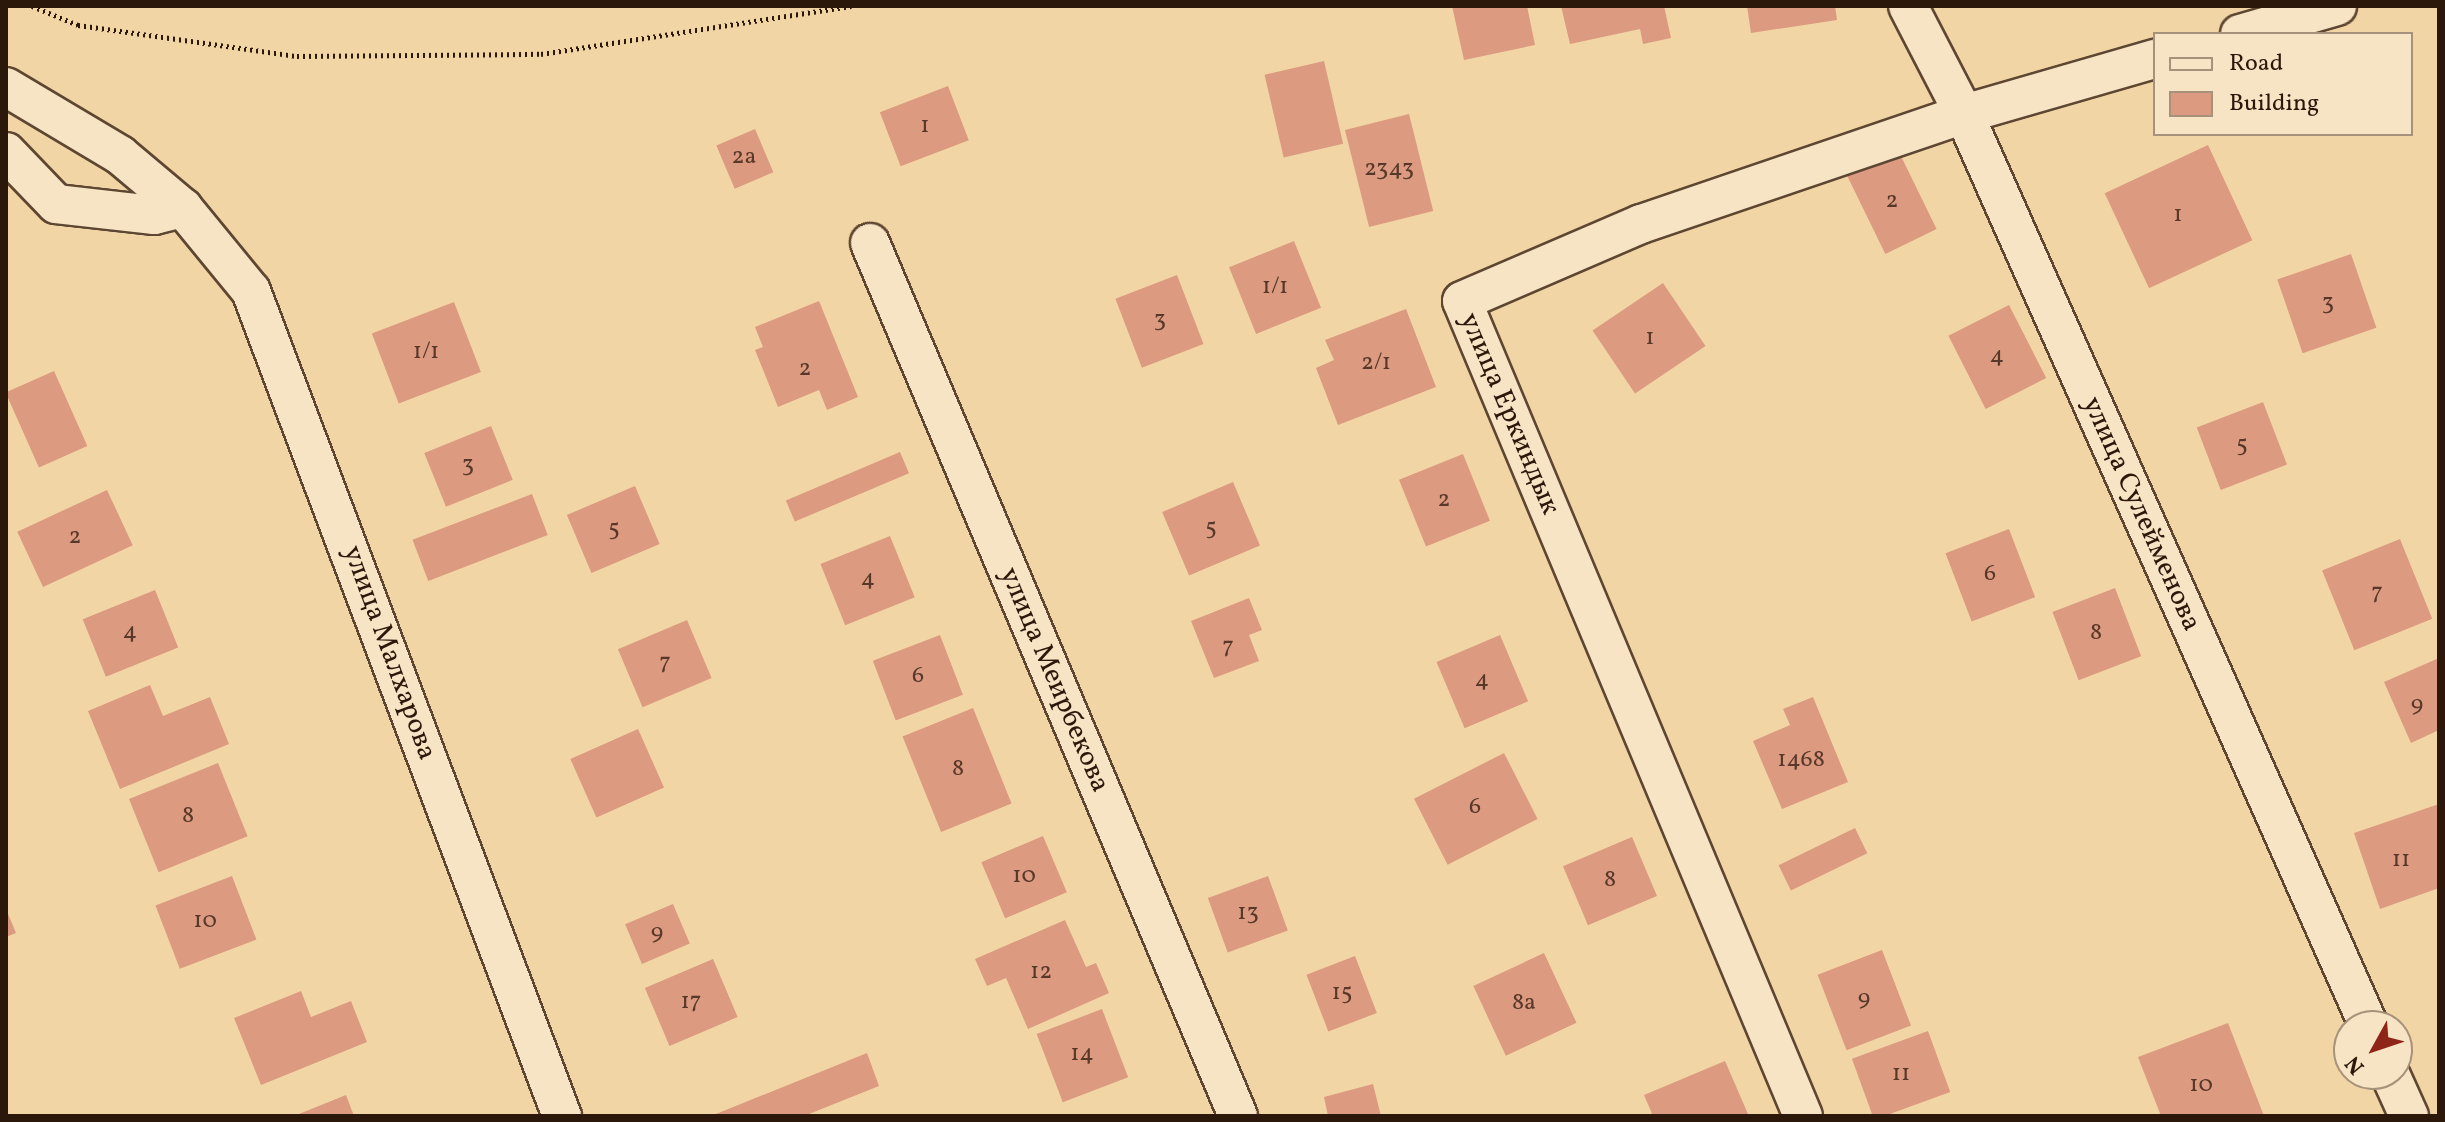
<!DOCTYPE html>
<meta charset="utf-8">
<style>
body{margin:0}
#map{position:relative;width:2445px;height:1122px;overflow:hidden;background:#f2d5a5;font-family:Vollkorn,serif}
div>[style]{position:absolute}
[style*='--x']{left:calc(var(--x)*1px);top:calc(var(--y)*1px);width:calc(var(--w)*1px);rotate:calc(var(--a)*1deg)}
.building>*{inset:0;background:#dc9a80;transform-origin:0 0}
.path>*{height:5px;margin-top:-2.5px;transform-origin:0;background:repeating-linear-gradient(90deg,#2c180b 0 2px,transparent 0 6px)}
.roads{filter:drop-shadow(2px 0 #5e4732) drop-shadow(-2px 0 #5e4732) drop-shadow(0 2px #5e4732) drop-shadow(0 -2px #5e4732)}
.minor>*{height:38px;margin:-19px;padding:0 19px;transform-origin:19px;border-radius:19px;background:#f7e4c4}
span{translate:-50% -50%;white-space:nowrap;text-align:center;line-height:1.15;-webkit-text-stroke:6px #f7e4c4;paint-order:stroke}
.number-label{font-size:24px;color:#583828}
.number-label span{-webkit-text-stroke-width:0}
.street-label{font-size:28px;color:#2c180b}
.frame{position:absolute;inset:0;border:8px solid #2c180b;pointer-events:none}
.legend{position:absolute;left:2153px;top:32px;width:260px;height:104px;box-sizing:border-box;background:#f7e4c4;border:2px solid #a6927a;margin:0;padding:10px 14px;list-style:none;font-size:24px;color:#2c180b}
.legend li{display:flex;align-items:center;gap:16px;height:40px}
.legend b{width:40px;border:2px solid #a6927a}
.north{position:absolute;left:2333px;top:1010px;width:80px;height:80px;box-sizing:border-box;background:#f7e4c4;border:2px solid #a6927a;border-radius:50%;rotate:230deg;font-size:22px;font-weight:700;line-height:32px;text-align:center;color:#2c180b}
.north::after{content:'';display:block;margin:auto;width:28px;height:36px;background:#8f2418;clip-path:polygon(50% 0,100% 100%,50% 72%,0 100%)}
</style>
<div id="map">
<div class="building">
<div style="clip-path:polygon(1452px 6px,1527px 6px,1535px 45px,1464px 60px)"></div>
<div style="clip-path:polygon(1561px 6px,1664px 6px,1671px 38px,1643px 44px,1640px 29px,1570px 44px)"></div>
<div style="clip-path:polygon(1747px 6px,1835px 6px,1837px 20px,1751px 33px)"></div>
<div style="left:1324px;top:61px;width:85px;height:61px;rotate:77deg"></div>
<div style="left:948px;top:86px;width:58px;height:73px;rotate:69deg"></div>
<div style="left:1409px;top:114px;width:100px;height:66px;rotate:76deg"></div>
<div style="left:755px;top:129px;width:47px;height:42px;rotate:67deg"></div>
<div style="left:2208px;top:145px;width:105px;height:114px;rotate:65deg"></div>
<div style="left:1898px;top:150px;width:88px;height:57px;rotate:64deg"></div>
<div style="left:1294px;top:241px;width:72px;height:70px;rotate:68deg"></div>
<div style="left:2351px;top:254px;width:78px;height:78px;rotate:71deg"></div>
<div style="left:1177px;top:275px;width:74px;height:66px;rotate:69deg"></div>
<div style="left:1663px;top:283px;width:76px;height:85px;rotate:56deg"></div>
<div style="clip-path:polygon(819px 301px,858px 397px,827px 410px,819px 390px,778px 407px,755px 350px,763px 347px,755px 327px)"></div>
<div style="left:454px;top:302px;width:75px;height:88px;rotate:69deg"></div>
<div style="left:2009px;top:305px;width:82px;height:68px;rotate:63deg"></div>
<div style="clip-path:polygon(1406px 309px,1436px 387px,1338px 425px,1316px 368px,1334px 360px,1325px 340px)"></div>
<div style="left:54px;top:371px;width:82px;height:53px;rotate:66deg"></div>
<div style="left:2263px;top:402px;width:67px;height:71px;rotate:69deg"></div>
<div style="left:491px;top:426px;width:58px;height:72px;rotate:68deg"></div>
<div style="left:900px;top:452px;width:23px;height:124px;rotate:67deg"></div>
<div style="left:1463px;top:454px;width:72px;height:69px;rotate:68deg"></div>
<div style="left:1233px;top:482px;width:69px;height:77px;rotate:67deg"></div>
<div style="left:635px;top:486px;width:63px;height:74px;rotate:67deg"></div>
<div style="left:107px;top:490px;width:61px;height:99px;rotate:65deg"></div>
<div style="left:532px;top:494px;width:44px;height:128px;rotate:69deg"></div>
<div style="left:2009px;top:529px;width:73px;height:68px;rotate:69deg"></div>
<div style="left:890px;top:536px;width:66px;height:75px;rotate:68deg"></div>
<div style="left:2400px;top:539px;width:86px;height:84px;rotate:68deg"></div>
<div style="left:2115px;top:588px;width:73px;height:67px;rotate:69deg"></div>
<div style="left:155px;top:590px;width:62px;height:78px;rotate:68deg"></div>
<div style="clip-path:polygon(1249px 598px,1262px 630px,1249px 635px,1259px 661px,1214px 678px,1191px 621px)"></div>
<div style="left:687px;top:620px;width:63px;height:75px;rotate:67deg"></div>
<div style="left:940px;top:635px;width:64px;height:72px;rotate:69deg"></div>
<div style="left:1500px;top:635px;width:72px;height:69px;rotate:67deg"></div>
<div style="clip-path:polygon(2439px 658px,2439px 730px,2411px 743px,2384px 682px)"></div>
<div style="clip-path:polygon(150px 685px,163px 716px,210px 697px,229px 744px,120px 789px,88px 711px)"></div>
<div style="clip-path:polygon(1813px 697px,1848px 782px,1782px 809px,1753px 741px,1790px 725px,1783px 709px)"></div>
<div style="left:973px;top:708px;width:103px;height:76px;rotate:68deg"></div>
<div style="left:638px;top:729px;width:64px;height:74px;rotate:66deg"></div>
<div style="left:1504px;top:753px;width:74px;height:101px;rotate:63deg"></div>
<div style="left:218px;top:763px;width:79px;height:96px;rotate:68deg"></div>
<div style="clip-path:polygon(2439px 804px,2439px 888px,2380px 909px,2354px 833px)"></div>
<div style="left:1855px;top:828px;width:28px;height:85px;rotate:64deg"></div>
<div style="left:1043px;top:836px;width:61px;height:67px;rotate:67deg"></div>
<div style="left:1632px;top:837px;width:64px;height:75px;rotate:67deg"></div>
<div style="left:232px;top:876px;width:68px;height:82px;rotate:69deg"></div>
<div style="left:1268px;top:876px;width:58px;height:64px;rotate:70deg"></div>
<div style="left:673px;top:904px;width:43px;height:52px;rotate:67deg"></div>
<div style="clip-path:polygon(6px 909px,16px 933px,6px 937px)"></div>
<div style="clip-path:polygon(1065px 920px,1086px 967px,1096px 963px,1109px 993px,1028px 1029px,1006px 978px,987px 986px,975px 959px)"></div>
<div style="left:1882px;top:950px;width:81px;height:69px;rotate:69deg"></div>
<div style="left:1544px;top:953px;width:77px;height:78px;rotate:65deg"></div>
<div style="left:1355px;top:956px;width:61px;height:52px;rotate:69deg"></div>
<div style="left:713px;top:959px;width:63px;height:74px;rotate:67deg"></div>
<div style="clip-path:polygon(301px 991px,311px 1017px,351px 1001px,367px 1042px,261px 1085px,234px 1018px)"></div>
<div style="left:1102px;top:1009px;width:73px;height:70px;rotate:69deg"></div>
<div style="clip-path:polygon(2228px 1023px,2264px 1116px,2161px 1116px,2138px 1057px)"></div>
<div style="left:1928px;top:1031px;width:65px;height:81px;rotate:70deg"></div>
<div style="clip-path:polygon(867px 1053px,879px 1086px,804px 1116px,711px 1116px)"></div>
<div style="clip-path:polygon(1725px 1061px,1748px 1114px,1653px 1116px,1644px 1095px)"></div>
<div style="clip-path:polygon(1373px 1084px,1381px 1116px,1328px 1116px,1324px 1097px)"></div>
<div style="clip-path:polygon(346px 1095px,354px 1116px,294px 1116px)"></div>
</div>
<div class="path">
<div style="--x:32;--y:6;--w:50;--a:22.4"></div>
<div style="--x:78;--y:25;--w:221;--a:8.1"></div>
<div style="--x:297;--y:56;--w:244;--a:-0.5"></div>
<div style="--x:541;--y:54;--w:314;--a:-8.8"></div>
</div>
<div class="roads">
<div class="minor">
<div style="--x:1908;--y:6;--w:122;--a:62.6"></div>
<div style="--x:1964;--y:114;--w:998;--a:66.06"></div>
<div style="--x:2240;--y:34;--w:101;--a:-16.1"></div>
<div style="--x:6;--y:87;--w:133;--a:30.8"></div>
<div style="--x:120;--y:155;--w:82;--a:40.1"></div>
<div style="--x:183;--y:208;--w:107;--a:50.7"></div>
<div style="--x:251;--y:291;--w:882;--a:69.35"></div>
<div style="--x:6;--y:152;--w:72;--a:46.1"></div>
<div style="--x:56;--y:204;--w:99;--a:6.4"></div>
<div style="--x:154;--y:215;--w:30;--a:-14"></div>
<div style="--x:870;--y:243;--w:947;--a:67.14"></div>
<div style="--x:2390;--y:1074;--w:46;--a:65.7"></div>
<div style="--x:1803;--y:1116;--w:883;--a:-112.7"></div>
<div style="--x:1462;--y:301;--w:195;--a:-23.3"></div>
<div style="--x:1641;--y:224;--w:341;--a:-18.8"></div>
<div style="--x:1964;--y:114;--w:199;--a:-16.1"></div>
</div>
</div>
<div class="number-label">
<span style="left:925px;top:127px">1</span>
<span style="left:744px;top:158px">2а</span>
<span style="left:1389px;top:170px">2343</span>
<span style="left:1892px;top:202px">2</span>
<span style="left:2178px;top:216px">1</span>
<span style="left:1275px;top:288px">1/1</span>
<span style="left:2328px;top:304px">3</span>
<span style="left:1160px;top:321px">3</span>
<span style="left:1650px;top:339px">1</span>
<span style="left:426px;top:353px">1/1</span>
<span style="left:1997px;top:357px">4</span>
<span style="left:1376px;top:364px">2/1</span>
<span style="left:805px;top:370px">2</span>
<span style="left:2242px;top:446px">5</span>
<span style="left:468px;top:466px">3</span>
<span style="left:1444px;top:501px">2</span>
<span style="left:1211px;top:529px">5</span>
<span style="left:614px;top:530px">5</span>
<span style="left:75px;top:538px">2</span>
<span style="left:1990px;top:575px">6</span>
<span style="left:868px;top:580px">4</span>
<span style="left:2377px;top:594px">7</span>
<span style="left:130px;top:633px">4</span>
<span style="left:2096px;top:634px">8</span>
<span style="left:1228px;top:648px">7</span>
<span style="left:665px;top:664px">7</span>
<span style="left:918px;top:677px">6</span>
<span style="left:1482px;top:681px">4</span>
<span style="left:2417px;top:706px">9</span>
<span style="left:1801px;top:761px">1468</span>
<span style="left:958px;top:770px">8</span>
<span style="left:1475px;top:808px">6</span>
<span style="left:188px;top:817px">8</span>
<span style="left:2401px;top:861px">11</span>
<span style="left:1024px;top:877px">10</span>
<span style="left:1610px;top:881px">8</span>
<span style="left:1248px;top:914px">13</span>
<span style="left:205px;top:922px">10</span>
<span style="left:657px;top:934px">9</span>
<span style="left:1041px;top:973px">12</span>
<span style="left:1342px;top:994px">15</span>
<span style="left:1864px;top:1000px">9</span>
<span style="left:691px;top:1003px">17</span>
<span style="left:1524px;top:1004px">8а</span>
<span style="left:1082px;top:1055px">14</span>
<span style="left:1901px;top:1075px">11</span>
<span style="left:2201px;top:1086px">10</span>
</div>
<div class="street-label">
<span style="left:1509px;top:414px;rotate:67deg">улица Еркиндык</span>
<span style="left:2141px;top:514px;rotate:66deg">улица Сулейменова</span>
<span style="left:389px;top:653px;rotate:70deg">улица Малхарова</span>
<span style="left:1054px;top:680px;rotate:67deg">улица Меирбекова</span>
</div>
<div class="frame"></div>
<ul class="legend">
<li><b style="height:10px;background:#f7e4c4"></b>Road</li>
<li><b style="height:22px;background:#dc9a80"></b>Building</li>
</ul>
<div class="north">N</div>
</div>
